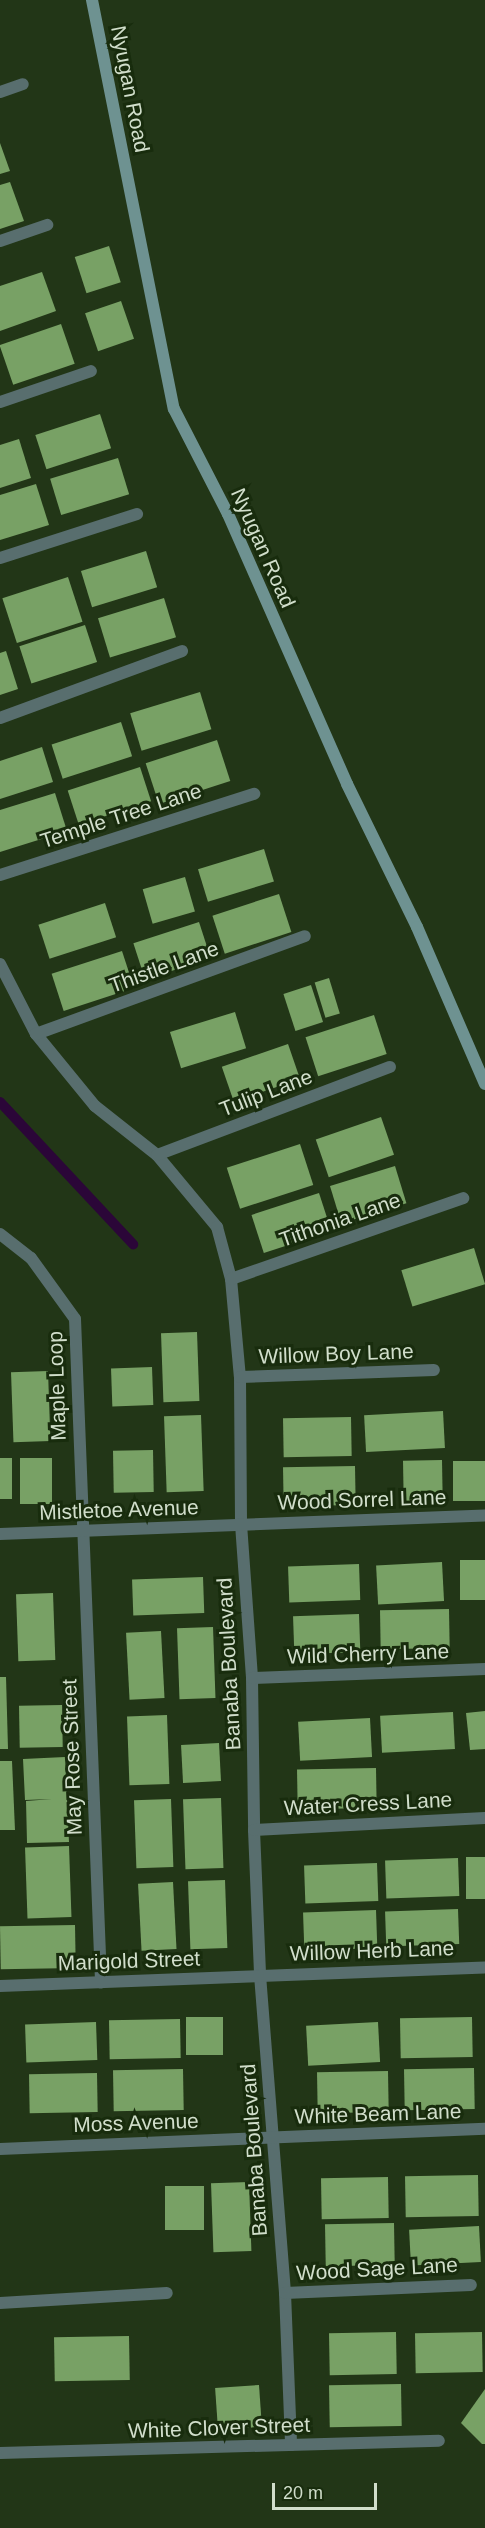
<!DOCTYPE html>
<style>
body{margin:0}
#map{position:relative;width:485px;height:2528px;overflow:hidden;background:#223617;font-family:Arial,sans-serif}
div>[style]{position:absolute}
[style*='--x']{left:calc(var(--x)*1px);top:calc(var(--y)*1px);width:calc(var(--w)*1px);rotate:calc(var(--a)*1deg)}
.stream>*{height:10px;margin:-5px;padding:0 5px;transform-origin:5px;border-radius:5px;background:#2b0638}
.building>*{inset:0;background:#78a165;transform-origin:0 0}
.street>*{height:12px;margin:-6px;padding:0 6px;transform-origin:6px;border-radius:6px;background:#586e6e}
.secondary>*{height:12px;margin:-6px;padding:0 6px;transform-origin:6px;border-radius:6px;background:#6e9291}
span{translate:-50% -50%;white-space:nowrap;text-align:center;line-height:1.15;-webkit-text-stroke:6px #182c0d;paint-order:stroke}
.street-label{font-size:21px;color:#d1decb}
.scale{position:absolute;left:272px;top:2483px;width:105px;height:27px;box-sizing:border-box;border:3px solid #d1decb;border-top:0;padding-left:8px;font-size:18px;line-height:21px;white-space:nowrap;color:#d1decb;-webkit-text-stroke:4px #182c0d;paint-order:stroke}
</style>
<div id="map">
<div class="stream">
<div style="--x:0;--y:1102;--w:195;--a:46.9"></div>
</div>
<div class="building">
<div style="clip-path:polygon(0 143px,10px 171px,0 174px)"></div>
<div style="clip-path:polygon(10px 182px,24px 221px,0 229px,0 185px)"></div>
<div style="left:109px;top:246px;width:38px;height:36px;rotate:72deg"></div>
<div style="clip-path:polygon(42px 272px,56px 311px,0 331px,0 286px)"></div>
<div style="left:121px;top:301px;width:40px;height:38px;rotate:71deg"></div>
<div style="left:61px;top:324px;width:42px;height:65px;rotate:71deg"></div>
<div style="left:100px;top:414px;width:36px;height:68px;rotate:72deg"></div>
<div style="clip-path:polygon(19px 439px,31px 478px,0 488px,0 445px)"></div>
<div style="left:118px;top:458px;width:38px;height:71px;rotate:73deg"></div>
<div style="clip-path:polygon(36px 484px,49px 525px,0 540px,0 495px)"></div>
<div style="left:146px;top:551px;width:38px;height:68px;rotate:73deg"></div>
<div style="left:68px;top:577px;width:47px;height:69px;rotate:72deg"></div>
<div style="left:164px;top:598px;width:41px;height:69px;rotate:73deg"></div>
<div style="left:85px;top:625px;width:39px;height:69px;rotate:72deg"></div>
<div style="clip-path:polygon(6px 651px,18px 689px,0 695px,0 653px)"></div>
<div style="left:200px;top:692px;width:39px;height:73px;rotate:73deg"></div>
<div style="left:121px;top:722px;width:36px;height:73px;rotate:72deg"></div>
<div style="left:217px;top:740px;width:43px;height:75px;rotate:72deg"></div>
<div style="clip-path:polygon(42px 747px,53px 782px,0 799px,0 761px)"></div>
<div style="left:140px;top:767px;width:36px;height:76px;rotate:72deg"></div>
<div style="clip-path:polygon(55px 793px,67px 831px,0 852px,0 810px)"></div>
<div style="left:264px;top:849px;width:34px;height:69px;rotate:73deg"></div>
<div style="left:185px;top:877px;width:36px;height:44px;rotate:74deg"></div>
<div style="left:279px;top:894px;width:40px;height:70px;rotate:72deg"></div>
<div style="left:105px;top:903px;width:36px;height:70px;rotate:72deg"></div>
<div style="left:199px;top:922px;width:38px;height:69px;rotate:72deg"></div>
<div style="left:122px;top:951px;width:39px;height:74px;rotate:72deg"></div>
<div style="left:329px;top:978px;width:37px;height:15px;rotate:73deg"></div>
<div style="left:311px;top:985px;width:39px;height:29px;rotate:72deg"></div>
<div style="left:235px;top:1012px;width:38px;height:68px;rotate:73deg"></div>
<div style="left:374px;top:1015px;width:41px;height:72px;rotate:72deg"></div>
<div style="left:288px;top:1044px;width:37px;height:70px;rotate:71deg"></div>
<div style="left:381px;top:1117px;width:40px;height:69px;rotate:71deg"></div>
<div style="left:300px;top:1144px;width:43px;height:77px;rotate:72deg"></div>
<div style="left:395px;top:1166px;width:39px;height:68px;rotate:73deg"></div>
<div style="left:319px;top:1193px;width:40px;height:71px;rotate:72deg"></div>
<div style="left:474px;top:1248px;width:38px;height:76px;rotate:73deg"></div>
<div style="left:197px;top:1332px;width:69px;height:36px;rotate:88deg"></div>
<div style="left:152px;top:1367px;width:38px;height:41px;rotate:88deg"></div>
<div style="left:48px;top:1371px;width:70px;height:37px;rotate:88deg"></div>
<div style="left:443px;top:1411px;width:37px;height:79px;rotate:87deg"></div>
<div style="left:201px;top:1415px;width:76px;height:37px;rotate:88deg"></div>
<div style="left:351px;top:1417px;width:39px;height:68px;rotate:89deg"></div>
<div style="left:153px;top:1450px;width:42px;height:40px;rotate:89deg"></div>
<div style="left:0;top:1458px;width:12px;height:41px"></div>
<div style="left:20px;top:1458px;width:32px;height:46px"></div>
<div style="left:442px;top:1460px;width:43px;height:39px;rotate:89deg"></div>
<div style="left:485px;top:1461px;width:40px;height:32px;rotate:90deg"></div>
<div style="left:355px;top:1466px;width:39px;height:72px;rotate:89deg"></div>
<div style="left:460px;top:1560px;width:25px;height:40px"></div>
<div style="left:442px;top:1562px;width:39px;height:66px;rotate:87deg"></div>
<div style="left:359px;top:1564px;width:36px;height:71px;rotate:88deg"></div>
<div style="left:203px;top:1577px;width:36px;height:71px;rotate:88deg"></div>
<div style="left:53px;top:1593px;width:67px;height:37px;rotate:88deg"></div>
<div style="left:449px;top:1609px;width:39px;height:69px;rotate:89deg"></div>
<div style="left:359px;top:1614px;width:38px;height:66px;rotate:88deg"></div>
<div style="left:213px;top:1627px;width:71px;height:36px;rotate:88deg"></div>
<div style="left:161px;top:1631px;width:67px;height:35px;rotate:87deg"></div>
<div style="clip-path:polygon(0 1677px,6px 1677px,8px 1749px,0 1749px)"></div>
<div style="left:62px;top:1705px;width:42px;height:43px;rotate:89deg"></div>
<div style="clip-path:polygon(485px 1711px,485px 1749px,470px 1750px,466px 1713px)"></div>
<div style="left:453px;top:1712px;width:37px;height:73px;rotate:87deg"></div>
<div style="left:167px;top:1715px;width:69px;height:40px;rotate:88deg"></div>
<div style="left:370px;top:1718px;width:39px;height:72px;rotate:87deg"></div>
<div style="left:219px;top:1743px;width:38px;height:38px;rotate:87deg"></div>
<div style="clip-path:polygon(65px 1757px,69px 1842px,27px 1843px,26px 1801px,52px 1799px,25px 1800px,23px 1759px)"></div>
<div style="clip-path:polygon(0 1761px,12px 1761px,15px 1830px,0 1830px)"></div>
<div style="left:376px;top:1768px;width:40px;height:79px;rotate:89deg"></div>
<div style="left:221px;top:1798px;width:70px;height:38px;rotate:88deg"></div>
<div style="left:171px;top:1799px;width:68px;height:37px;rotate:88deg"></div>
<div style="left:69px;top:1846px;width:71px;height:44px;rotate:88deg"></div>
<div style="left:485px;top:1857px;width:42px;height:19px;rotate:90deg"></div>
<div style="left:458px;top:1858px;width:38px;height:73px;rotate:88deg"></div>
<div style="left:377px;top:1863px;width:38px;height:73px;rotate:88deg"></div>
<div style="left:225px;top:1880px;width:68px;height:37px;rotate:88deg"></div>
<div style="left:173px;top:1882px;width:67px;height:35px;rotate:87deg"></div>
<div style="left:458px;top:1909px;width:35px;height:73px;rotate:88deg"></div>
<div style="left:376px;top:1910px;width:38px;height:73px;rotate:88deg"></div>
<div style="left:75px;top:1925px;width:43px;height:75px;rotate:89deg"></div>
<div style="left:186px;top:2017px;width:37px;height:38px"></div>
<div style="left:472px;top:2017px;width:40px;height:72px;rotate:89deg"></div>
<div style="left:180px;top:2019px;width:39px;height:71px;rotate:89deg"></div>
<div style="left:96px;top:2022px;width:38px;height:71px;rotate:88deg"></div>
<div style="left:378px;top:2022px;width:40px;height:72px;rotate:87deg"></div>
<div style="left:474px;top:2068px;width:41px;height:70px;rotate:89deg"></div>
<div style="left:183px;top:2069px;width:41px;height:70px;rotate:89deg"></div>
<div style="left:388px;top:2071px;width:41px;height:71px;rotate:89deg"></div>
<div style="left:97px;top:2073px;width:39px;height:68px;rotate:89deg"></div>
<div style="left:478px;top:2175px;width:41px;height:73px;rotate:89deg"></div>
<div style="left:388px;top:2177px;width:41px;height:67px;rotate:89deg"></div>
<div style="left:249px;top:2182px;width:69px;height:38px;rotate:88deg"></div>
<div style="left:165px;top:2186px;width:39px;height:44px"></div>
<div style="left:394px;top:2223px;width:42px;height:69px;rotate:89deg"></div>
<div style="left:479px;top:2226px;width:36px;height:70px;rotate:87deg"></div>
<div style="left:396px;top:2332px;width:42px;height:67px;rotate:89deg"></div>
<div style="left:482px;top:2332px;width:40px;height:67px;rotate:89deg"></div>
<div style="left:129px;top:2336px;width:44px;height:75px;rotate:89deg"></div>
<div style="left:401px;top:2384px;width:42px;height:72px;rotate:89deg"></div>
<div style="left:259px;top:2385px;width:42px;height:44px;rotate:86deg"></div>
<div style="clip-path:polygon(485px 2389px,485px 2444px,482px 2444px,461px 2423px)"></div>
</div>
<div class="street">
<div style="--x:0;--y:92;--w:24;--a:-19"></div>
<div style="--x:0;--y:241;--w:50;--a:-18.8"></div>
<div style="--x:0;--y:402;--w:96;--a:-18.8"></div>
<div style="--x:0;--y:558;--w:144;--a:-17.8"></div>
<div style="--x:0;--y:718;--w:194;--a:-20.2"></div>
<div style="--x:0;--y:875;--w:267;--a:-17.7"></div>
<div style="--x:0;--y:964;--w:79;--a:62.8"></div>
<div style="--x:36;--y:1034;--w:93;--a:50.7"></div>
<div style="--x:95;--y:1106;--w:79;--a:38.3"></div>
<div style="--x:157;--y:1155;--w:94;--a:50.2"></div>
<div style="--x:217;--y:1227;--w:54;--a:74.9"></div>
<div style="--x:231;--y:1279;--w:98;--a:84.8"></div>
<div style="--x:240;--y:1377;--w:147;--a:89.6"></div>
<div style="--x:241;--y:1524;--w:154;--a:85.9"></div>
<div style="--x:252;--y:1678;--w:152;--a:89.2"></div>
<div style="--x:254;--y:1830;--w:145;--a:87.6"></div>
<div style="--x:260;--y:1975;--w:319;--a:85.5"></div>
<div style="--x:285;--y:2293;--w:152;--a:87.7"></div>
<div style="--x:36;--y:1034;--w:286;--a:-20"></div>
<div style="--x:157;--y:1155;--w:249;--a:-20.7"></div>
<div style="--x:0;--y:1234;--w:39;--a:38"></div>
<div style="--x:31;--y:1258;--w:75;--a:54.2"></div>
<div style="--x:75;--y:1319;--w:664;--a:87.75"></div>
<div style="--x:231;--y:1279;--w:246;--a:-19.2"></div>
<div style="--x:240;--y:1377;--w:194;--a:-2.1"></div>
<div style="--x:0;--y:1534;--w:485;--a:-2.2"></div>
<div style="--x:252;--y:1678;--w:233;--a:-2.2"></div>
<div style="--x:254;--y:1830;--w:231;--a:-3"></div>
<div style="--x:0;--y:1986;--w:485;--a:-2.2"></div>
<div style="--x:0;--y:2149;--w:485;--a:-2.4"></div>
<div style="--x:285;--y:2293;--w:186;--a:-2.5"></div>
<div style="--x:0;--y:2303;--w:167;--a:-3.4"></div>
<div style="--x:0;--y:2453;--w:439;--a:-1.6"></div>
</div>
<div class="secondary">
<div style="--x:92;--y:0;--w:417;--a:78.7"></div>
<div style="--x:174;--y:409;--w:118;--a:62.8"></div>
<div style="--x:228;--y:514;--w:295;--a:66.2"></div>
<div style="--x:347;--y:784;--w:159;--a:63.9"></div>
<div style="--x:417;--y:927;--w:171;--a:66.6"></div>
</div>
<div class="street-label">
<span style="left:130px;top:89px;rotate:79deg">Nyugan Road</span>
<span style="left:263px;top:548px;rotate:66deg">Nyugan Road</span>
<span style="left:121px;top:816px;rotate:-18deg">Temple Tree Lane</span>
<span style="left:164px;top:967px;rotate:-20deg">Thistle Lane</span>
<span style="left:266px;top:1093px;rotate:-21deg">Tulip Lane</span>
<span style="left:340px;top:1220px;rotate:-19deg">Tithonia Lane</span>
<span style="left:336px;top:1354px;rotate:-2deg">Willow Boy Lane</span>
<span style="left:57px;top:1386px;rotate:-92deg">Maple Loop</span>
<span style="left:362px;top:1500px;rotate:-2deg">Wood Sorrel Lane</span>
<span style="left:119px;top:1510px;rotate:-2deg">Mistletoe Avenue</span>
<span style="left:368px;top:1654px;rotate:-2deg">Wild Cherry Lane</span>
<span style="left:229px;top:1664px;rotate:-93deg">Banaba Boulevard</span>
<span style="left:72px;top:1757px;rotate:-92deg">May Rose Street</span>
<span style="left:368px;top:1804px;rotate:-3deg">Water Cress Lane</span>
<span style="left:372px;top:1951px;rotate:-2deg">Willow Herb Lane</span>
<span style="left:129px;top:1961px;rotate:-2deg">Marigold Street</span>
<span style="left:378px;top:2114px;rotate:-2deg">White Beam Lane</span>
<span style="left:136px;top:2123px;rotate:-2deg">Moss Avenue</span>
<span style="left:254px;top:2150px;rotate:-94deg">Banaba Boulevard</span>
<span style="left:377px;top:2269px;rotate:-3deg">Wood Sage Lane</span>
<span style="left:219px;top:2428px;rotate:-2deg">White Clover Street</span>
</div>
<div class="scale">20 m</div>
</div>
